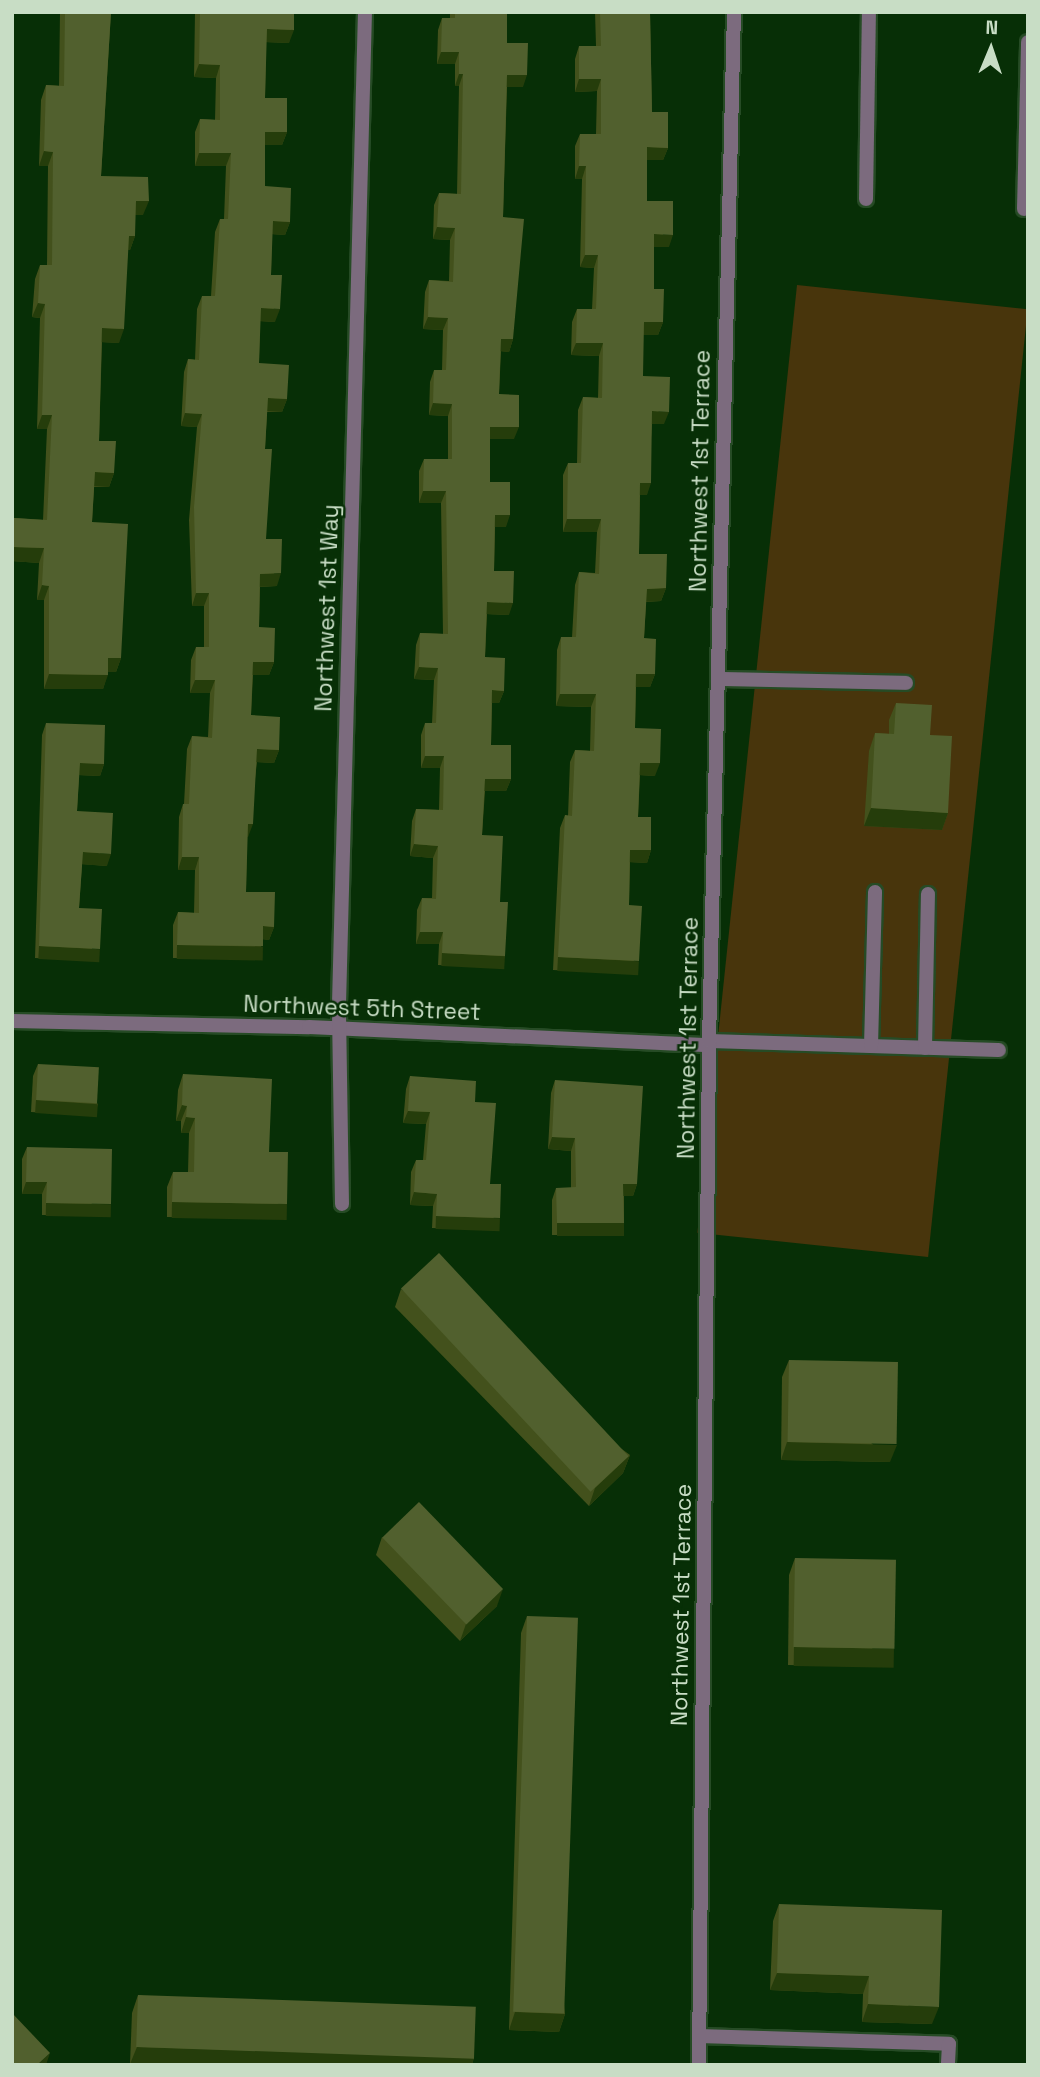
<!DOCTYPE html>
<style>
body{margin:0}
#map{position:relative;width:1040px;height:2077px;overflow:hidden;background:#072f06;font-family:"Space Grotesk",sans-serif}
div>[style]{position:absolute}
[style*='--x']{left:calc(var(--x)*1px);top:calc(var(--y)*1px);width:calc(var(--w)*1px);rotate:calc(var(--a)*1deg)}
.green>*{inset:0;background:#48350c;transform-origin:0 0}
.roads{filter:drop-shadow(2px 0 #264b25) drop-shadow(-2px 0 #264b25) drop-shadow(0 2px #264b25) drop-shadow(0 -2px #264b25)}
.lane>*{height:14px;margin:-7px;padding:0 7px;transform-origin:7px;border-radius:7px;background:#7c6b7e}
.street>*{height:14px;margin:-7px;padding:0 7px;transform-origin:7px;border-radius:7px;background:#7c6b7e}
.wall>*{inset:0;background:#43511c}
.shaded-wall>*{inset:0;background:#253d0b;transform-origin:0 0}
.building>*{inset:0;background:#51602e;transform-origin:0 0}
span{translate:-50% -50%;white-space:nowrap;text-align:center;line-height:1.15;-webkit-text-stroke:5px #072f06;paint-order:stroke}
.street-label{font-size:23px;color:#c8ddc5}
.frame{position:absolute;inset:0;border:14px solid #c8ddc5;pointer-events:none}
.north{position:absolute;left:956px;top:14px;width:70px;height:70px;-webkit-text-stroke:5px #072f06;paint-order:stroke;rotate:2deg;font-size:19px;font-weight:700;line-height:28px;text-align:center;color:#c8ddc5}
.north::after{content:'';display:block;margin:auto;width:24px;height:32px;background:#c8ddc5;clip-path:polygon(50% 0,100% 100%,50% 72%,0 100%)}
</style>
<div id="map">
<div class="green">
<div style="left:797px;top:285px;width:232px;height:953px;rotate:6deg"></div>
</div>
<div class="roads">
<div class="lane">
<div style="--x:866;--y:199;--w:187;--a:-89.1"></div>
<div style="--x:1024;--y:209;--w:167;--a:-88.6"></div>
<div style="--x:718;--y:679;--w:188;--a:1.2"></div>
<div style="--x:709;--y:1041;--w:290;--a:1.8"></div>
<div style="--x:871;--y:1046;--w:154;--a:-88.5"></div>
<div style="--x:925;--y:1048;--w:154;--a:-88.9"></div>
<div style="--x:699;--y:2036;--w:250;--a:1.8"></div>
<div style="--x:949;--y:2044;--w:21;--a:93"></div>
</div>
<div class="street">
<div style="--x:12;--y:1021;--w:297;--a:1.2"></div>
<div style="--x:309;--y:1027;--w:401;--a:2.6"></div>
<div style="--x:342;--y:1204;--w:200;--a:-90.9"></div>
<div style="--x:339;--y:1004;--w:992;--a:-88.5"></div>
<div style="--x:699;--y:2065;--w:1024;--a:-89.44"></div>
<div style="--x:709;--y:1041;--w:1029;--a:-88.61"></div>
</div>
</div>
<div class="wall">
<div style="clip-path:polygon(60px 12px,111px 12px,101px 176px,143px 215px,135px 215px,135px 236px,130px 250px,128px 250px,119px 343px,102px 342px,99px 441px,114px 473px,109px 487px,94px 487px,92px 522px,121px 658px,116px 672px,108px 672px,103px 689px,44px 689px,44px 600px,37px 600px,39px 563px,12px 561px,12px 524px,14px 518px,43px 520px,47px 429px,37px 429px,40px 318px,32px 317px,35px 279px,40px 265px,47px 265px,48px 166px,39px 166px,41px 100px,46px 85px,59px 86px)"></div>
<div style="clip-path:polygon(195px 12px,294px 12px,289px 43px,266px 42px,265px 98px,287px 132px,282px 145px,265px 145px,265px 186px,290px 222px,285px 235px,272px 234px,271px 275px,275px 322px,260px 321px,259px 363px,287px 399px,282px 412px,267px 412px,265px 449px,266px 539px,277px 586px,260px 587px,259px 627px,274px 662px,269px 675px,253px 675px,251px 715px,279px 750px,274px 763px,257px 762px,248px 837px,247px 837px,246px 892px,274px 927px,269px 940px,263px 939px,258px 959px,173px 958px,173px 925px,178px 912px,194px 913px,195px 870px,178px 870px,179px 817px,183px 804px,184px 804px,187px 749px,192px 736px,208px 737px,210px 693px,190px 693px,191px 660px,196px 647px,204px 647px,204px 606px,192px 606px,189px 520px,197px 427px,181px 426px,184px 372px,188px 359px,195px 360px,197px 309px,202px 296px,211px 296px,215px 232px,220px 219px,224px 219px,226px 166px,195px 166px,195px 132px,200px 119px,215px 120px,216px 78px,194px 77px)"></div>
<div style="clip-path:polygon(450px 12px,507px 12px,507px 43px,523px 87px,507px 87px,503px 217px,513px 339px,509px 352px,501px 351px,499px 394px,514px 439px,490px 439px,490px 482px,506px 527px,495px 527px,494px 571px,509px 615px,487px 614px,485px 657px,504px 691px,499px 703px,492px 703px,491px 745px,511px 779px,506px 791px,485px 791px,482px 835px,500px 902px,505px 956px,501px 968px,438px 965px,439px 944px,416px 944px,417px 910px,422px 898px,432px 898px,433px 858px,410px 856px,412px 821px,416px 809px,439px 810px,440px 768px,421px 768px,421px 735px,425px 723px,432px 723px,434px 680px,414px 679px,416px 645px,420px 633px,443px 634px,441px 503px,419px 503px,419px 471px,424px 459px,448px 459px,448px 416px,429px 415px,430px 382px,434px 370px,442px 370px,443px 330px,423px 329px,425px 292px,429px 280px,449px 281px,450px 240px,433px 239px,434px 205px,439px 193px,457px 194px,459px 86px,455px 86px,455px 64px,437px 64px,438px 30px,442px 18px,450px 18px)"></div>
<div style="clip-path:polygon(595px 12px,650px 12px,652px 112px,668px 148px,663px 160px,647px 160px,647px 201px,669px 247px,654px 247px,654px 289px,663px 322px,658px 335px,643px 335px,643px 376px,664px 424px,652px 424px,647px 495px,640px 495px,639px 554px,666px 588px,661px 601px,646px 602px,644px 638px,655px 674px,650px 687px,636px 687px,635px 728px,655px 776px,640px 775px,638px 817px,651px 850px,647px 863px,630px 862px,629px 905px,635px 974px,553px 970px,560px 828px,565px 815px,568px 816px,570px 762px,575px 750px,590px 751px,591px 707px,556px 706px,557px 650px,561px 637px,572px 637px,575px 585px,579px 572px,595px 573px,597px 532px,563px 532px,563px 475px,568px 463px,577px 463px,578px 410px,583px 397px,598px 398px,599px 356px,571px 355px,572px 322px,577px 309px,592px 309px,594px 268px,580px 267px,582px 179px,575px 179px,575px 146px,580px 134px,596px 134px,597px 91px,575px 92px,575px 59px,579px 46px,596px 46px)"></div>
<div style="clip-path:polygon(896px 703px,930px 735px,948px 813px,942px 830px,864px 826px,869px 751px,875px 733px,889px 734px,889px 720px)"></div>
<div style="clip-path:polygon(46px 723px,104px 764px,100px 776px,79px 775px,77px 811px,107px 866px,82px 864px,79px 908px,96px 961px,35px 958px,42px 735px)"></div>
<div style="clip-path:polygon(38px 1064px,98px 1104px,94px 1116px,31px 1112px,33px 1076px)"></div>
<div style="clip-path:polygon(183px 1074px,269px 1152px,281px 1219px,167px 1217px,167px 1187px,173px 1172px,188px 1172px,189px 1133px,181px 1133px,181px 1121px,176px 1121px,178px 1090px)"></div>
<div style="clip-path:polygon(410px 1076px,475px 1102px,490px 1184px,495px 1230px,432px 1228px,433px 1206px,410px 1205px,411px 1172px,416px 1160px,423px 1160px,426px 1124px,403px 1123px,406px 1089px)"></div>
<div style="clip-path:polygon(555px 1080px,637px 1184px,633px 1196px,624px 1196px,624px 1223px,619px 1235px,552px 1235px,552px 1200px,556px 1188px,571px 1188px,571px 1151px,548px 1149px,551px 1093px)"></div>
<div style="clip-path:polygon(27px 1147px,106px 1216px,42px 1215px,42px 1194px,22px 1194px,22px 1159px)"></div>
<div style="clip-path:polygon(401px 1289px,630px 1455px,623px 1473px,589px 1506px,395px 1307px)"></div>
<div style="clip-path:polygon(789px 1360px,890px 1462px,781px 1460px,782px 1377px)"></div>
<div style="clip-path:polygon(382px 1537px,497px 1606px,460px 1641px,376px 1555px)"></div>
<div style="clip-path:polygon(795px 1558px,888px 1667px,788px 1665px,789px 1575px)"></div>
<div style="clip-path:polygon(527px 1616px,565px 2014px,559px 2032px,509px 2030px,521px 1633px)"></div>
<div style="clip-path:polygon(779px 1904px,932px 2024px,862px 2022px,863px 1994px,770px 1990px,773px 1921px)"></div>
<div style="clip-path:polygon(138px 1995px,474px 2057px,472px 2065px,130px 2064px,132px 2013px)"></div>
</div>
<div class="shaded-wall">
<div style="clip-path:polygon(267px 29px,294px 30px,289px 43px,262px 42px)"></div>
<div style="clip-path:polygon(441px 52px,459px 52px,455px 64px,437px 64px)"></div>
<div style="clip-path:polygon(199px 64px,220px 65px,216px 78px,194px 77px)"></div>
<div style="clip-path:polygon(459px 74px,463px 74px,459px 86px,455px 86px)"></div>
<div style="clip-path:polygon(507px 75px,527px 75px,523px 87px,503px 87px)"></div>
<div style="clip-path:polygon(579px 79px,601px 79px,597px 91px,575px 92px)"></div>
<div style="clip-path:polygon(265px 132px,287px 132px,282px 145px,261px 145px)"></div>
<div style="clip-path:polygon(647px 147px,668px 148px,663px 160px,643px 160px)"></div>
<div style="clip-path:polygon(44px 151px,53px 152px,48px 166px,39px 166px)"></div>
<div style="clip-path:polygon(199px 153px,231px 153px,226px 166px,195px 166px)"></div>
<div style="clip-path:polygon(579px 166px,586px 166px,582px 179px,575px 179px)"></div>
<div style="clip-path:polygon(136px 201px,149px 201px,143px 215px,130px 215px)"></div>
<div style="clip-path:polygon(273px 221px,290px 222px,285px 235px,268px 234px)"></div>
<div style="clip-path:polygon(437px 227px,455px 228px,450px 240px,433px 239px)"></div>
<div style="clip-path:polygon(654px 234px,673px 235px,669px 247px,650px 247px)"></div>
<div style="clip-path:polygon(129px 236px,135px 236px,130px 250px,123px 250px)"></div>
<div style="clip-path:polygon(585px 255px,598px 255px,594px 268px,580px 267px)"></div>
<div style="clip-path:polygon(38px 303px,45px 304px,40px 318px,32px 317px)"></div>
<div style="clip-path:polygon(261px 308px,280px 309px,275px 322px,256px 321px)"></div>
<div style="clip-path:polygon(428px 317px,448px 318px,443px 330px,423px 329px)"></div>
<div style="clip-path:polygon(644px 322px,663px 322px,658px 335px,639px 335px)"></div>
<div style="clip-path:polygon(102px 328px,124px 329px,119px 343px,97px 342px)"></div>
<div style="clip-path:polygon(501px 339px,513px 339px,509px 352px,497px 351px)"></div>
<div style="clip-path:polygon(576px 343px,603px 343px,599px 356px,571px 355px)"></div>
<div style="clip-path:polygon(268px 398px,287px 399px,282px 412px,263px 411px)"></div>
<div style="clip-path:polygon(433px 403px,452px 404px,448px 416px,429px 415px)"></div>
<div style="clip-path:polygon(652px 411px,669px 412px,664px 424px,648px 424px)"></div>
<div style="clip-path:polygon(185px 413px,202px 414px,197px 427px,181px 426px)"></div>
<div style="clip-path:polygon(42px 415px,52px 415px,47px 429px,37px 429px)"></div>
<div style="clip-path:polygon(490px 427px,519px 427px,514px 439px,486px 439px)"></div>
<div style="clip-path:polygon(95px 472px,114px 473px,109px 487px,90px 486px)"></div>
<div style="clip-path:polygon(640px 483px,651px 483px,647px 495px,635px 495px)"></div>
<div style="clip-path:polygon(423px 491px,446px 491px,441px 503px,419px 503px)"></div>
<div style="clip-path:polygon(495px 515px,510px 515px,506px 527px,491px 527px)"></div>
<div style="clip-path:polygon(567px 519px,601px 519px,597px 532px,563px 532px)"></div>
<div style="clip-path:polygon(13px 547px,44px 548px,39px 563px,12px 561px)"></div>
<div style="clip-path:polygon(281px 573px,277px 586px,255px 587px,260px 574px)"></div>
<div style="clip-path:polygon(42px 585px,49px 586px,44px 600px,37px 600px)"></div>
<div style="clip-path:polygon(666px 588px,661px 601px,642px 602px,647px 589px)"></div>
<div style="clip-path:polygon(196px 593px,209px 593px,204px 606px,192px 606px)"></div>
<div style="clip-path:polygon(487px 602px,513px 603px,509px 615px,483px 614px)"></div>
<div style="clip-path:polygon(108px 658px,121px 658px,116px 672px,103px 672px)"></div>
<div style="clip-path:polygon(253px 662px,274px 662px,269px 675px,248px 675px)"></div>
<div style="clip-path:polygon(419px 667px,438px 668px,434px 680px,414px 679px)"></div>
<div style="clip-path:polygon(49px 674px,108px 675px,103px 689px,44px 689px)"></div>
<div style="clip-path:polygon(636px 674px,655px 674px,650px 687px,631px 687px)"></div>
<div style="clip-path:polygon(195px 680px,215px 680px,210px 693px,190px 693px)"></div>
<div style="clip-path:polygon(492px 690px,504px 691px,499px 703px,487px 703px)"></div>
<div style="clip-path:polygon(560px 694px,596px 694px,591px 707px,556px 706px)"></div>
<div style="clip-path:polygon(257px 749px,279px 750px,274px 763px,253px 762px)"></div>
<div style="clip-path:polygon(425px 756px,444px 756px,440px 768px,421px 768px)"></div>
<div style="clip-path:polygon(80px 763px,104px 764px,100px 776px,76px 775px)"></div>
<div style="clip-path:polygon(640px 763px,660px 763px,655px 776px,636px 775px)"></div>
<div style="clip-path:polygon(485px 779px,511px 779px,506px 791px,481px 791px)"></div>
<div style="clip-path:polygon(871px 808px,948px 813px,942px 830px,864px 826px)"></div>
<div style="clip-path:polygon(248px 824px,253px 824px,248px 837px,243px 837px)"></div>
<div style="clip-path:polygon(414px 844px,438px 846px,433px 858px,410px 856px)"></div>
<div style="clip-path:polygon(630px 850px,651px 850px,647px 863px,625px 862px)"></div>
<div style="clip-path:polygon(83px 852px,111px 854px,107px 866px,78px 864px)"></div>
<div style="clip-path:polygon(182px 857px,199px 857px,195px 870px,178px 870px)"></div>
<div style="clip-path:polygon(263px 926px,274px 927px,269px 940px,258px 939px)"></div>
<div style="clip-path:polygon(420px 932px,443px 932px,439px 944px,416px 944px)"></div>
<div style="left:177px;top:945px;width:86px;height:14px;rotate:1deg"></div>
<div style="left:39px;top:946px;width:61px;height:13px;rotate:3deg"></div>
<div style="left:442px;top:953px;width:63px;height:13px;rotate:3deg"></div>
<div style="left:558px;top:957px;width:81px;height:14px;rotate:3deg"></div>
<div style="left:36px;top:1100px;width:62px;height:13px;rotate:4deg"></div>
<div style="clip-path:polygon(182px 1105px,187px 1106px,181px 1121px,176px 1121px)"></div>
<div style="clip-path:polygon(408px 1111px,430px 1112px,426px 1124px,403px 1123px)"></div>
<div style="clip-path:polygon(186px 1117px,195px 1118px,189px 1133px,181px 1133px)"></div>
<div style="clip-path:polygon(552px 1137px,575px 1138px,571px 1151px,548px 1149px)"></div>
<div style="clip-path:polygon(26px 1182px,47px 1182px,42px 1194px,22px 1194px)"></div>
<div style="clip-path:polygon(623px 1184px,637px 1184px,633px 1196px,619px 1196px)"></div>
<div style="clip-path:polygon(414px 1192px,437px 1194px,433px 1206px,410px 1205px)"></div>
<div style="left:172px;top:1202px;width:115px;height:16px;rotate:1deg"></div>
<div style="left:46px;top:1203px;width:65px;height:13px;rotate:1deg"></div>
<div style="left:436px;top:1216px;width:64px;height:13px;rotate:2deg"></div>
<div style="left:557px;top:1223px;width:67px;height:13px"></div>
<div style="clip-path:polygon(787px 1442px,897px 1445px,890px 1462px,781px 1460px)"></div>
<div style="clip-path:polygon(630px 1455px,623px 1473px,589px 1506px,595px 1488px)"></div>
<div style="clip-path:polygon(503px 1589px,497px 1606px,460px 1641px,466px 1624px)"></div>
<div style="left:794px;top:1647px;width:100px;height:19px;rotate:1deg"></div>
<div style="clip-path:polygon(777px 1973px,869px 1976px,863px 1994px,770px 1990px)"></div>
<div style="clip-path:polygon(868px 2004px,939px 2007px,932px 2024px,862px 2022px)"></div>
<div style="clip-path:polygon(515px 2012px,565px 2014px,559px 2032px,509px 2030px)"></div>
<div style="clip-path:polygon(137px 2047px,474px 2057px,472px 2065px,130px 2064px)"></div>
<div style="clip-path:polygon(50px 2053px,46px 2065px,37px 2065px)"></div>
</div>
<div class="building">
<div style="clip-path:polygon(65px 12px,111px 12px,101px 176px,148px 177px,149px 201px,136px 201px,135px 236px,129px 236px,124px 329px,102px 328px,99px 441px,116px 441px,114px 473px,95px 472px,92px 522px,128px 524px,121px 658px,108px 658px,108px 675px,49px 674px,49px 586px,42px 585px,44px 548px,13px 547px,14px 518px,47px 520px,52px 415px,42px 415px,45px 304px,38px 303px,40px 265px,52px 265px,53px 152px,44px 151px,46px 85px,64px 86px)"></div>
<div style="clip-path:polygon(200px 12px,294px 12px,294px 30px,267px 29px,265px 98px,287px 98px,287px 132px,265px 132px,265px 186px,291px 188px,290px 222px,273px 221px,271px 275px,282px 275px,280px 309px,261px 308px,259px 363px,289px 365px,287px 399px,268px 398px,265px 449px,272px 449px,266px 539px,282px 539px,281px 573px,260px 574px,259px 627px,275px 628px,274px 662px,253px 662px,251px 715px,280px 717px,279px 750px,257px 749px,253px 824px,248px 824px,246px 892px,275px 892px,274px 927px,263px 926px,263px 946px,177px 945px,178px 912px,199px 913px,199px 857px,182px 857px,183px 804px,189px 804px,192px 736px,212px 738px,215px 680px,195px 680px,196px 647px,209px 647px,209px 593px,196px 593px,194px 507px,202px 414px,185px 413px,188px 359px,199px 360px,202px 296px,215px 296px,220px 219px,228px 219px,231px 153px,199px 153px,200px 119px,220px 120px,220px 65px,199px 64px)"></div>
<div style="clip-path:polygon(455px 12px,507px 12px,507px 43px,528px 43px,527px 75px,507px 75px,503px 217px,524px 219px,513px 339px,501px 339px,499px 394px,519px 395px,519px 427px,490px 427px,490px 482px,510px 482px,510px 515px,495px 515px,494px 571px,514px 571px,513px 603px,487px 602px,485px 657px,505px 658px,504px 691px,492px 690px,491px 745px,511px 745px,511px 779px,485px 779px,482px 835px,503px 836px,500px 902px,508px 902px,505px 956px,442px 953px,443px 932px,420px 932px,422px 898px,436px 899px,438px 846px,414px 844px,416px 809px,443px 810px,444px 756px,425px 756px,425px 723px,436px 723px,438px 668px,419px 667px,420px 633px,448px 634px,446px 491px,423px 491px,424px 459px,452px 459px,452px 404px,433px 403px,434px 370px,446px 370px,448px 318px,428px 317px,429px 280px,453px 282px,455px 228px,437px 227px,439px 193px,461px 194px,463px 74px,459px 74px,459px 52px,441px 52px,442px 18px,455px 18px)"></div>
<div style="clip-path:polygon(600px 12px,650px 12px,652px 112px,668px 112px,668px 148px,647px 147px,647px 201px,673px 201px,673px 235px,654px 234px,654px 289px,664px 289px,663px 322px,644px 322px,643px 376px,670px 377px,669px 412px,652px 411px,651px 483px,640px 483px,639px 554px,667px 554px,666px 588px,647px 589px,644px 638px,656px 639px,655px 674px,636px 674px,635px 728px,661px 729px,660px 763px,640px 763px,638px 817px,651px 817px,651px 850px,630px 850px,629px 905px,642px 906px,639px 961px,558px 957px,565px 815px,572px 816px,575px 750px,594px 751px,596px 694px,560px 694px,561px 637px,576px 637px,579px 572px,599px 574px,601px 519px,567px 519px,568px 463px,581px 463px,583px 397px,602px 398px,603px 343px,576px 343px,577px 309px,596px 309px,598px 255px,585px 255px,586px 166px,579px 166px,580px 134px,601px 134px,601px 79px,579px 79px,579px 46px,601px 46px)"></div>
<div style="clip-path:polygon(896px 703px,932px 705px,930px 735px,952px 736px,948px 813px,871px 808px,875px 733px,894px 734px)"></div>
<div style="clip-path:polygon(46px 723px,105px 725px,104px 764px,80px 763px,77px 811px,113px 813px,111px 854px,83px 852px,79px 908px,102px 909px,100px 949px,39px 946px)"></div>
<div style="left:38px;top:1064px;width:61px;height:36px;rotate:3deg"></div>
<div style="clip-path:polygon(183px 1074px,272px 1079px,269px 1152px,288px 1152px,287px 1204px,172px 1202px,173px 1172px,194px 1172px,195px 1118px,186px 1117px,187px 1106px,182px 1105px)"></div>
<div style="clip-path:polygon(410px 1076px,476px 1081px,475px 1102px,496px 1103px,490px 1184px,501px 1184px,500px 1218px,436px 1216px,437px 1194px,414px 1192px,416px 1160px,426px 1160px,430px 1112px,408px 1111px)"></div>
<div style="clip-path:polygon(555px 1080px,643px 1086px,637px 1184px,623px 1184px,624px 1223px,557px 1223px,556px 1188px,576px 1187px,575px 1138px,552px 1137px)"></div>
<div style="clip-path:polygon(27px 1147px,112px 1149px,111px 1204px,46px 1203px,47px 1182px,26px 1182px)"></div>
<div style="left:439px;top:1253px;width:278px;height:52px;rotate:47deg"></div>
<div style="left:789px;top:1360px;width:109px;height:82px;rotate:1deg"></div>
<div style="left:419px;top:1502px;width:121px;height:51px;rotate:46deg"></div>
<div style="left:795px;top:1558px;width:101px;height:89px;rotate:1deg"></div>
<div style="left:527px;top:1616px;width:51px;height:396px;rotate:2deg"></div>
<div style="clip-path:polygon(779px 1904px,942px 1910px,939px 2007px,868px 2004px,869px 1976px,777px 1973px)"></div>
<div style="left:138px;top:1995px;width:338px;height:52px;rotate:2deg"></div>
<div style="clip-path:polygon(12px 2013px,50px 2053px,37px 2065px,12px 2065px)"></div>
</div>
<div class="street-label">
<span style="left:700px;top:471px;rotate:-89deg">Northwest 1st Terrace</span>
<span style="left:327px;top:608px;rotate:-88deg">Northwest 1st Way</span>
<span style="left:362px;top:1008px;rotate:2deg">Northwest 5th Street</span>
<span style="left:688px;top:1038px;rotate:-89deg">Northwest 1st Terrace</span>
<span style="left:681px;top:1605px;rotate:-89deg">Northwest 1st Terrace</span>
</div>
<div class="frame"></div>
<div class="north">N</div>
</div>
